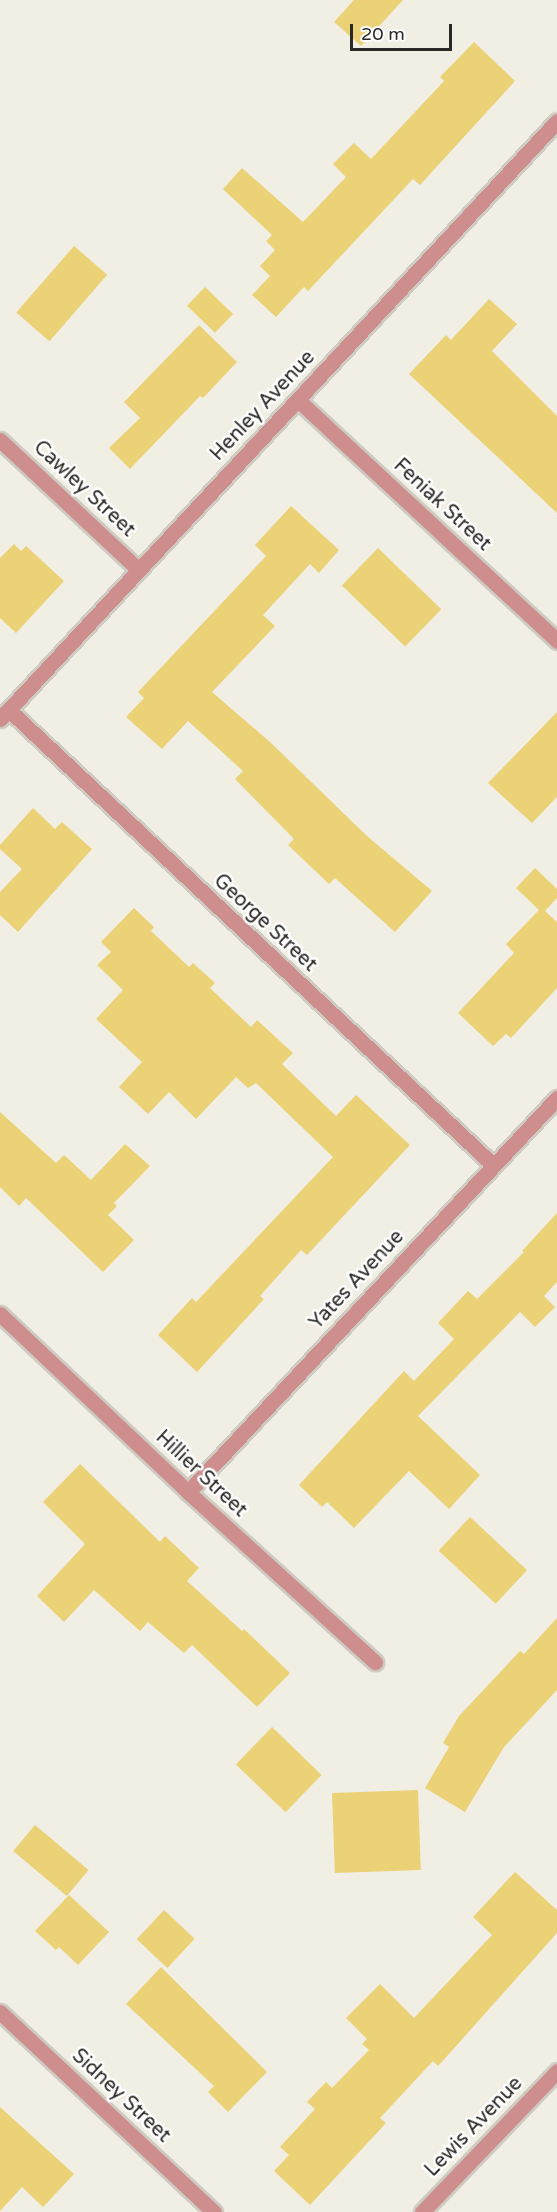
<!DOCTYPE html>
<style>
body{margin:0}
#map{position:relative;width:557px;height:2212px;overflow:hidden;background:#f1eee4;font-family:"Varela Round",sans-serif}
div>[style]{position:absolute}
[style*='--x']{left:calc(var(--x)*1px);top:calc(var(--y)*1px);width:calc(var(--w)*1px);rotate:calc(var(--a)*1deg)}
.building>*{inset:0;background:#ebd276;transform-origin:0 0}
.roads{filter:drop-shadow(2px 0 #cdcbc2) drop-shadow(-2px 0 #cdcbc2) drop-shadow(0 2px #cdcbc2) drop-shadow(0 -2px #cdcbc2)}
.minor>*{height:15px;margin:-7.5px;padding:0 7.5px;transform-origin:7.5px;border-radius:7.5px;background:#ce8e8d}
span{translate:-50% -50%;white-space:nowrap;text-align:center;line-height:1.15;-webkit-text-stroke:5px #fff;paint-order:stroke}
.street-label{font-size:20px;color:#2a2926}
.scale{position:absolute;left:350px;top:24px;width:102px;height:27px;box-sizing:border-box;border:3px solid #2a2926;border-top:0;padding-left:8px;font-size:18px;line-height:21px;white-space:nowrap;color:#2a2926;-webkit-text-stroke:4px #fff;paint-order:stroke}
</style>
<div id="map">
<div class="building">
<div style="clip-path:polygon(354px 0,403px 0,361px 46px,334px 22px)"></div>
<div style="clip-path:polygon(474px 42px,515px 81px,420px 185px,413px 179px,308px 291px,304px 287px,276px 317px,252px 295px,270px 276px,260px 266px,275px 250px,266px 241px,272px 235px,223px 189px,242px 168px,303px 222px,346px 177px,333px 164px,354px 143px,371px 159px,444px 81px,440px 77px)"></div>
<div style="left:74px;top:246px;width:44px;height:88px;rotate:41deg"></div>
<div style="left:205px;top:287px;width:39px;height:26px;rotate:44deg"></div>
<div style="clip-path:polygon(489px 299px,517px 324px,492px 351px,557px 416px,557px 513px,409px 374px,446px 335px,451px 340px)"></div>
<div style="clip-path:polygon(199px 325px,237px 362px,203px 398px,200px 396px,130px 469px,109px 448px,140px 418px,124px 402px)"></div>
<div style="clip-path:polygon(291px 506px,339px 550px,319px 573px,310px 564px,263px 615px,275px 626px,212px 692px,270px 742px,367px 836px,432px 891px,395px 932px,335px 878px,329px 884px,288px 845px,294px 839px,235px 779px,243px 771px,188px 721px,162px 749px,126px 717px,144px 698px,138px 692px,266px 556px,255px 545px)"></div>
<div style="clip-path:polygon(14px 544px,21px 551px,26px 546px,64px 581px,16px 633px,0 618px,0 558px)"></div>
<div style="left:378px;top:548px;width:88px;height:52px;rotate:44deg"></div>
<div style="clip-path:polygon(557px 712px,557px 797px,532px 823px,488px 783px)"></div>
<div style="clip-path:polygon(33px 808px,55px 829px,62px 822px,92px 849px,18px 932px,0 915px,0 892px,22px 869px,0 849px,0 845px)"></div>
<div style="clip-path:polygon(535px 868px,557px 889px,557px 898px,545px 911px,557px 922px,557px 988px,511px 1038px,506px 1034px,493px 1046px,458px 1013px,514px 953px,506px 944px,539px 910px,516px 888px)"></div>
<div style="clip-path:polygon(134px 908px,154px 927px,151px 931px,189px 967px,193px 963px,215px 983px,210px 988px,251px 1027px,257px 1020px,293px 1053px,282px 1064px,336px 1116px,356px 1095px,410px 1145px,307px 1255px,301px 1250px,260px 1296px,264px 1299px,197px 1372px,158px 1335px,192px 1298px,196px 1302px,333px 1157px,256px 1083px,248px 1088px,236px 1077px,196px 1119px,169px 1092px,148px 1114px,119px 1087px,142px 1062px,96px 1019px,123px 990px,97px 965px,111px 952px,101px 942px)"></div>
<div style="clip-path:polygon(0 1112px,56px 1163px,64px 1155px,91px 1180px,125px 1144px,150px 1166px,114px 1203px,117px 1206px,108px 1215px,134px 1240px,103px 1272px,26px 1198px,19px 1206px,0 1187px)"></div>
<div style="clip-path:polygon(557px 1213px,557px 1282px,544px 1296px,555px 1307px,535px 1327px,520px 1312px,418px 1416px,480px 1475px,449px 1509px,409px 1471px,354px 1528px,327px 1502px,322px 1507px,299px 1485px,404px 1371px,414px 1381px,454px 1339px,438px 1323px,468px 1291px,477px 1299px,524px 1252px,522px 1251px)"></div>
<div style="clip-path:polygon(80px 1464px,160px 1542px,165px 1536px,199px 1568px,187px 1581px,242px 1631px,244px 1629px,290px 1673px,257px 1707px,192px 1645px,184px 1653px,148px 1622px,140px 1631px,94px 1590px,64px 1622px,37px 1596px,85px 1544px,43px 1502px)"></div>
<div style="left:470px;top:1517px;width:78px;height:46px;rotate:43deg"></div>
<div style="clip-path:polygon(557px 1618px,557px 1690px,504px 1747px,465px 1812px,425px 1788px,449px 1747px,443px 1743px,459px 1716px,520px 1651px,524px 1654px)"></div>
<div style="left:272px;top:1727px;width:69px;height:52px;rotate:44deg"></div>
<div style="left:418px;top:1790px;width:80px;height:86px;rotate:88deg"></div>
<div style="left:35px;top:1825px;width:70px;height:34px;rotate:40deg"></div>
<div style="clip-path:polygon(515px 1872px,557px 1910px,557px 1933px,448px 2055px,438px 2066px,433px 2061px,380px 2118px,386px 2123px,310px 2205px,274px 2171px,289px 2155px,280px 2147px,315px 2109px,307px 2102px,326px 2082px,332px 2088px,369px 2050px,362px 2044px,367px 2039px,346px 2018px,380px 1984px,414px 2018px,492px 1935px,473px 1917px)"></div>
<div style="clip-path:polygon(69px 1895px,109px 1932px,78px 1965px,59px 1947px,56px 1950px,35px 1931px)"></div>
<div style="left:164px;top:1910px;width:42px;height:40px;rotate:43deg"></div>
<div style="clip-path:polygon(161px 1967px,267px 2072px,228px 2112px,208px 2092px,214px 2086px,126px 2004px)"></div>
<div style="clip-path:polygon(0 2107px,74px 2174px,43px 2207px,22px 2187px,0 2211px)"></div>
</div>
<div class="roads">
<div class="minor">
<div style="--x:298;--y:400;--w:354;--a:42.9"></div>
<div style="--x:0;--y:440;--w:190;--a:43.1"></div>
<div style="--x:9;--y:710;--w:664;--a:43.23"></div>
<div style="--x:0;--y:719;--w:817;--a:-47.03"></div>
<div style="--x:0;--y:1314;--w:259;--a:43.4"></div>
<div style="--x:188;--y:1492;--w:253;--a:42.3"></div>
<div style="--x:188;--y:1492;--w:540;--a:-46.88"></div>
<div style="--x:0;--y:2012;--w:293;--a:43.1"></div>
<div style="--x:422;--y:2212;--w:195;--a:-46.2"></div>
</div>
</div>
<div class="street-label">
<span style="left:263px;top:406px;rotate:-47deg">Henley Avenue</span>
<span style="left:84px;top:489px;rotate:43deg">Cawley Street</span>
<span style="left:442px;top:505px;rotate:43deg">Feniak Street</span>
<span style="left:265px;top:923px;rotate:43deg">George Street</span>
<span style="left:357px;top:1280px;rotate:-47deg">Yates Avenue</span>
<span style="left:201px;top:1474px;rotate:43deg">Hillier Street</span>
<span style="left:121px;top:2096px;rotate:43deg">Sidney Street</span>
<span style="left:474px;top:2127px;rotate:-46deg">Lewis Avenue</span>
</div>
<div class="scale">20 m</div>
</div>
